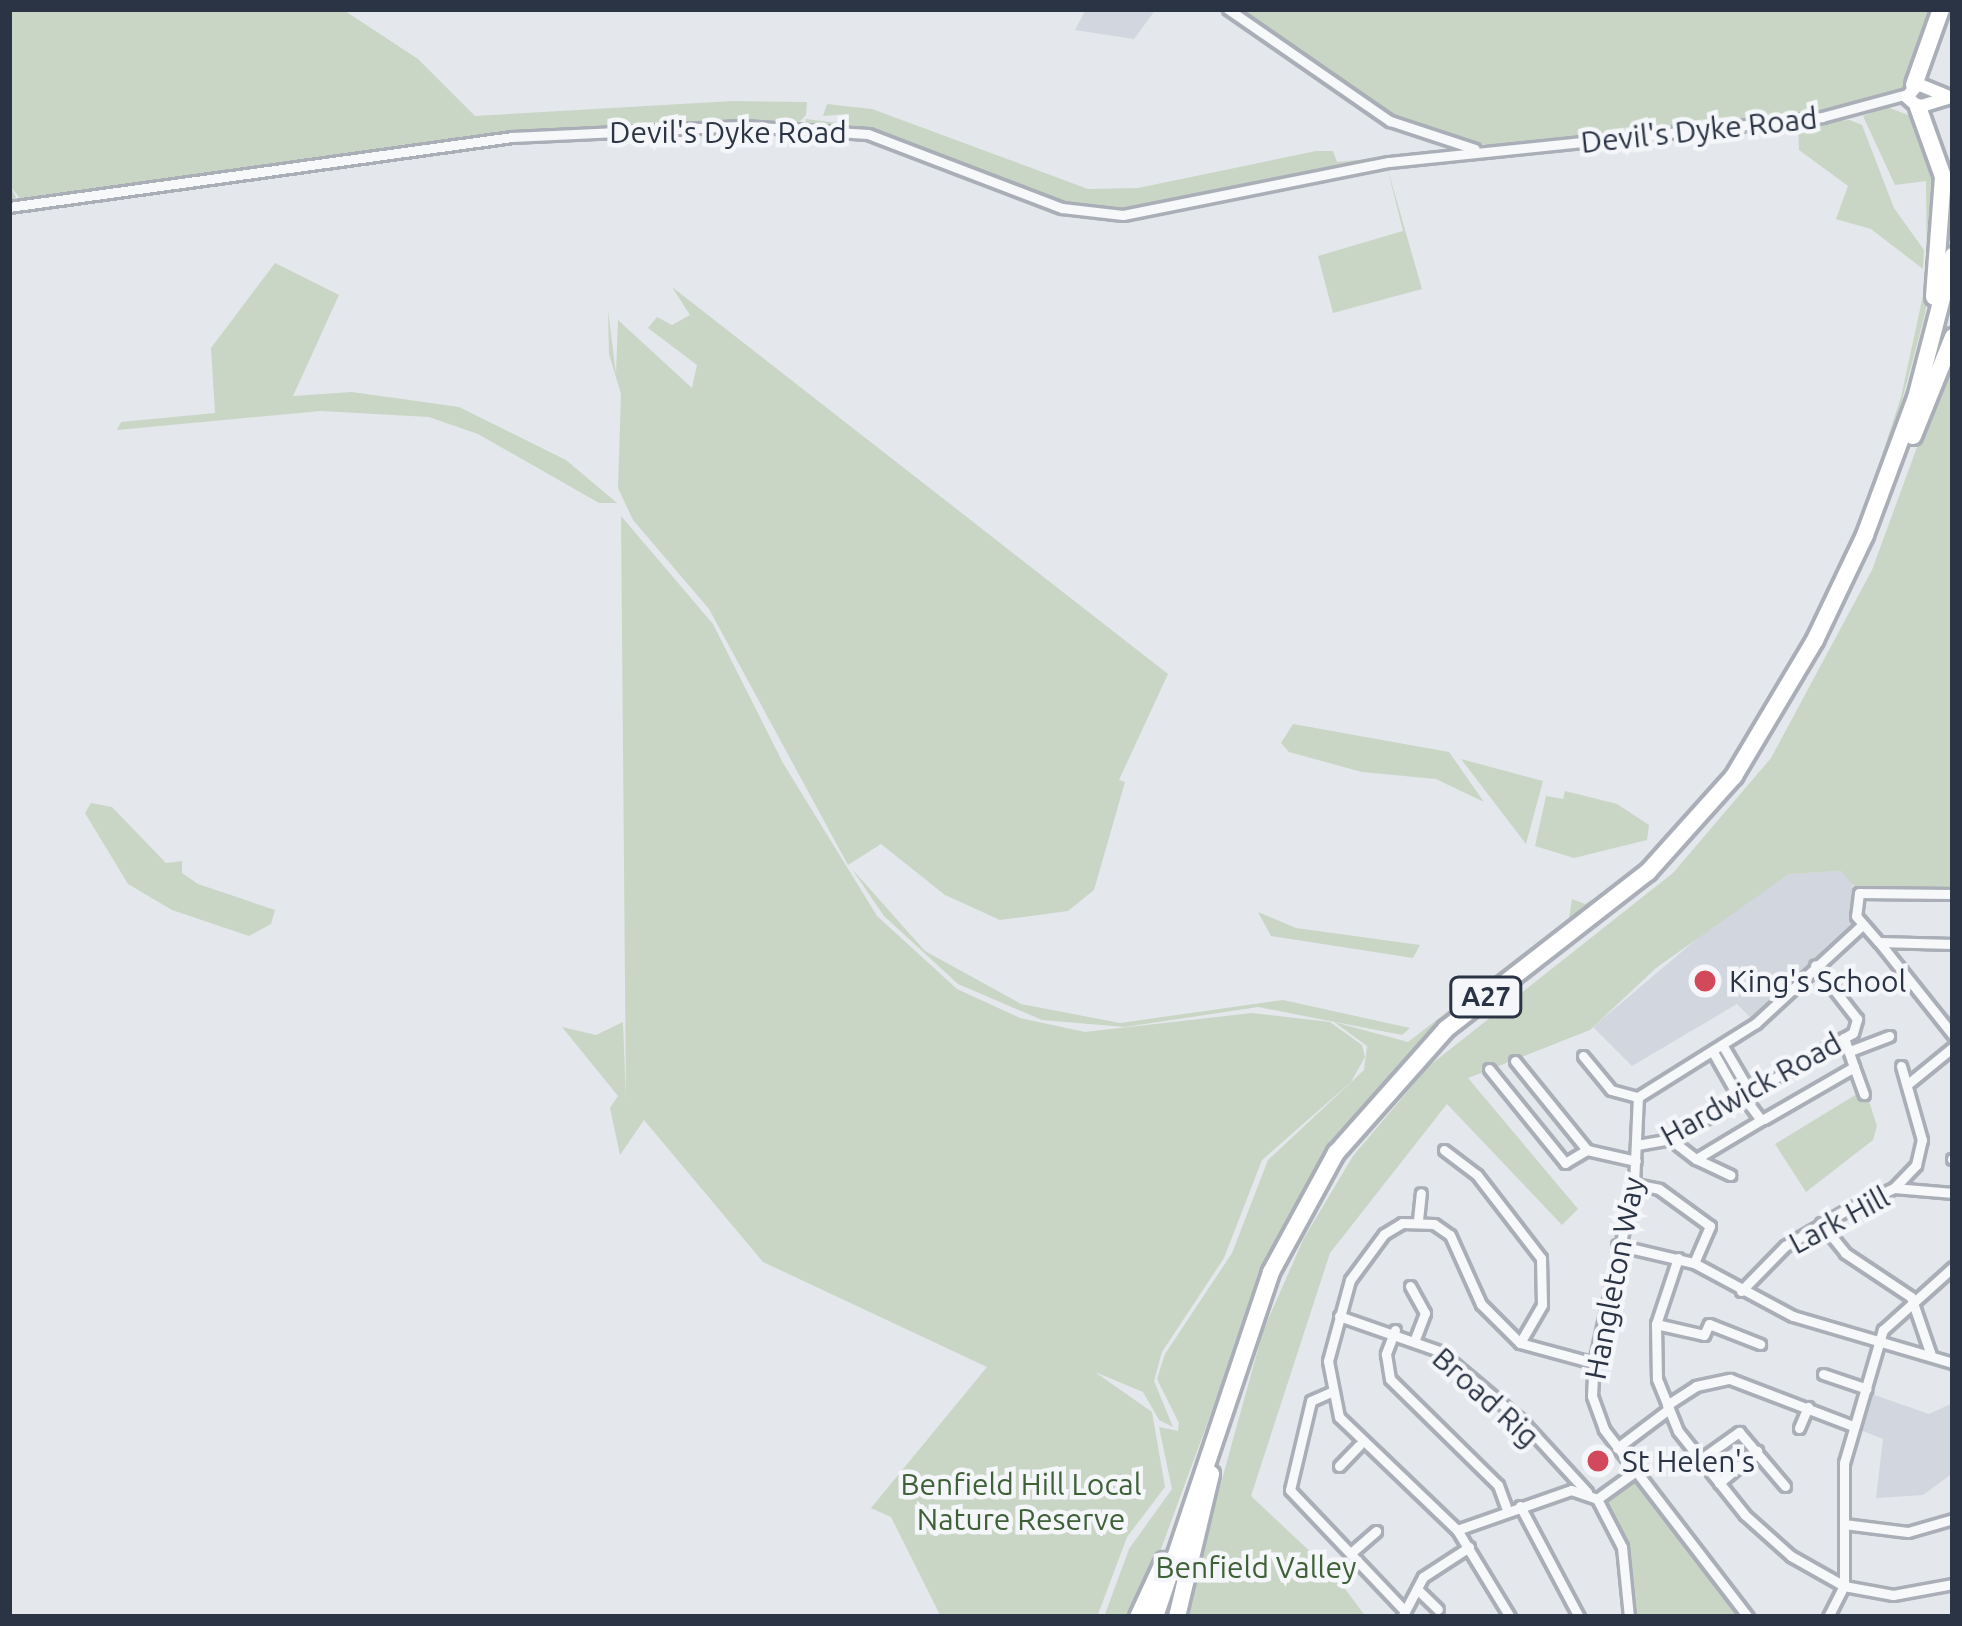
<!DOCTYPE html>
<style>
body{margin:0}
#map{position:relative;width:1962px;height:1626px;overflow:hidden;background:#e4e7ec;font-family:Ubuntu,sans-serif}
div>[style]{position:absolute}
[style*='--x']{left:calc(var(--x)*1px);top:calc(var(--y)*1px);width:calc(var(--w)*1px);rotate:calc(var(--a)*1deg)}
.built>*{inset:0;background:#d2d6de}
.green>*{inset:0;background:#c9d6c5}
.roads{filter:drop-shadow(3px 0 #a9aeb7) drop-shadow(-3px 0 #a9aeb7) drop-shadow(0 3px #a9aeb7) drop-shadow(0 -3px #a9aeb7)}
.minor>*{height:9px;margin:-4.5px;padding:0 4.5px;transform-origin:4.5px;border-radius:4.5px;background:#f7f8fa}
.major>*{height:12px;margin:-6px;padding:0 6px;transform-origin:6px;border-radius:6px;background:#fff}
.highway>*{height:16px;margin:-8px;padding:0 8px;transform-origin:8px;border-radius:8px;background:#fff}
.dots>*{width:33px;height:33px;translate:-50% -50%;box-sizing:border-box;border:6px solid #f4f6f9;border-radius:50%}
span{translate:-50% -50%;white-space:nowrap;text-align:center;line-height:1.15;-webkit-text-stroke:9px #f4f6f9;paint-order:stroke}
.shield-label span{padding:3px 9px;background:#f4f6f9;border:3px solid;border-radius:9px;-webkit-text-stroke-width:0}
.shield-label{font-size:27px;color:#2b3445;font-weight:700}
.street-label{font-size:30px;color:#2b3445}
.poi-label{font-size:30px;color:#2b3445}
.left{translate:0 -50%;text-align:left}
.park-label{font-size:30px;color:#3f6138}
.frame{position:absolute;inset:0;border:12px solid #2b3445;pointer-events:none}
</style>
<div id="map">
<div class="built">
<div style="clip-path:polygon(1086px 9px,1156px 9px,1134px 39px,1075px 30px)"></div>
<div style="clip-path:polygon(1841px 871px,1853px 879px,1851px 927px,1753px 1020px,1737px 1004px,1632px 1066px,1593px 1027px,1731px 910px,1789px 874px)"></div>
<div style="clip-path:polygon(1869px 1393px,1929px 1414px,1953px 1403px,1953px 1473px,1923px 1495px,1876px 1498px,1883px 1439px,1858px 1429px)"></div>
</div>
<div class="green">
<div style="clip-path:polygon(9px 9px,342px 9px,418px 59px,475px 116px,733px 101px,807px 102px,806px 115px,797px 125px,510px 135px,23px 202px,11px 187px,18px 202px,9px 205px)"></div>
<div style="clip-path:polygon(1237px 9px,1932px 9px,1919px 65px,1897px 98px,1821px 114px,1489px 146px,1407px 124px)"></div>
<div style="clip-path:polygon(827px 104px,872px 109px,1088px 189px,1138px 188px,1316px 151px,1333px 151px,1337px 162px,1387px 157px,1123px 212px,1069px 207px,862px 127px,805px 125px,806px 119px,846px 124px,848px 114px,823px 116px)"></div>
<div style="clip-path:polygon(1887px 107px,1916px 118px,1933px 162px,1932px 260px,1925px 314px,1891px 442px,1820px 618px,1741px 756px,1694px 817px,1611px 898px,1453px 1013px,1337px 1141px,1253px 1299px,1136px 1617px,1104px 1617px,1129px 1549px,1172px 1489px,1159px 1427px,1178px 1431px,1179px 1423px,1157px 1379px,1165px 1354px,1232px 1253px,1268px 1160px,1364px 1070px,1367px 1046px,1334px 1022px,1408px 1042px,1569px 918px,1572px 899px,1585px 904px,1629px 877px,1729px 768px,1814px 619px,1866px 504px,1901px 397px,1927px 277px,1926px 181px,1895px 185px,1863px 116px)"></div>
<div style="clip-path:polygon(1850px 120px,1862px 125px,1894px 208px,1924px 250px,1923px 269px,1871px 229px,1836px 219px,1848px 186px,1799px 150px,1798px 123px)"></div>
<div style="clip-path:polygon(1387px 167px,1422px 289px,1333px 313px,1318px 256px,1403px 231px)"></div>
<div style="clip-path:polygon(275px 263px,339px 295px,293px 396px,352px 392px,459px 407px,566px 460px,617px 503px,599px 503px,478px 434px,429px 417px,321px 411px,117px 430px,121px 422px,215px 413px,211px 348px)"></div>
<div style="clip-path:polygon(672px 287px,1168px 674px,1119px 780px,1125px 782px,1094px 890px,1068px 911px,1000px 920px,945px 895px,881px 844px,848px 865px,709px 609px,633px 520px,618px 488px,621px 394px,609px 354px,608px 310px,616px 374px,618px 320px,692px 388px,697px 365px,648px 328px,657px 317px,672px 325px,690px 315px)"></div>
<div style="clip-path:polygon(1953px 349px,1953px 895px,1861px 894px,1841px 871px,1789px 874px,1656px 968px,1590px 1030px,1468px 1078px,1578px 1209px,1562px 1225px,1447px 1104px,1330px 1253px,1251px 1496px,1334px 1574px,1366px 1617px,1184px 1617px,1263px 1331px,1304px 1238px,1353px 1156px,1429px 1066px,1673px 873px,1771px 758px,1872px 570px)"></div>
<div style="clip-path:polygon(621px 516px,713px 624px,783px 763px,877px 916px,957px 989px,1020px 1018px,1085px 1032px,1252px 1013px,1330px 1022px,1362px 1045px,1365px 1057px,1351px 1082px,1262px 1160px,1224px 1258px,1162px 1352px,1154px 1381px,1173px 1427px,1159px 1420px,1143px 1392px,1095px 1372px,1152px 1412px,1165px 1487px,1127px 1537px,1097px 1617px,941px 1617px,891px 1517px,871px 1508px,987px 1367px,763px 1262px,644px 1120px,620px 1155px,610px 1108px,618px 1096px,562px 1027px,596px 1035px,623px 1022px,626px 1100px)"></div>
<div style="clip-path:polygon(1293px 724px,1449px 752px,1484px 802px,1436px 779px,1362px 772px,1289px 752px,1281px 743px)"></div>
<div style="clip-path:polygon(1461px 759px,1543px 781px,1526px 844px)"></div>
<div style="clip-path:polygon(1565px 791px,1617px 804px,1649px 825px,1647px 840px,1574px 858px,1535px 846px,1546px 796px,1563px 799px)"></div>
<div style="clip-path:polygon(91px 803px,112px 807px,166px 863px,182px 861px,182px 873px,198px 884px,275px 910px,271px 924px,249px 936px,172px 910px,128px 884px,85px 813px)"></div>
<div style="clip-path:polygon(852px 869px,925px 951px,1021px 1004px,1120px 1023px,1283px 1000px,1410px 1028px,1402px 1035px,1258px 1007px,1125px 1027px,1042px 1020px,958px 984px,884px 916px)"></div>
<div style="clip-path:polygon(1258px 912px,1296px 928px,1420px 945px,1413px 958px,1271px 936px)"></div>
<div style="clip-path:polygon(1865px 1089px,1877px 1126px,1873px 1140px,1806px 1192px,1775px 1144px)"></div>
<div style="clip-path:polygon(1632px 1477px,1743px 1617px,1636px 1617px,1626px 1539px,1605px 1500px)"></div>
</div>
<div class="roads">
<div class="minor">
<div style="--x:1228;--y:9;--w:197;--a:34.7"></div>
<div style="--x:1390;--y:121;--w:89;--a:18.2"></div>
<div style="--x:9;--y:207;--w:508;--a:-7.92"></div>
<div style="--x:512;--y:137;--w:231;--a:-2.7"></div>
<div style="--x:743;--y:126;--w:125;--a:3.7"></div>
<div style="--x:868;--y:134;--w:208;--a:20.9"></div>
<div style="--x:1062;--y:208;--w:61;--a:6.5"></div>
<div style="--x:1123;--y:215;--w:271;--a:-11.3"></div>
<div style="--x:1389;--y:162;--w:435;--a:-5.9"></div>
<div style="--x:1822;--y:117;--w:88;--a:-15.1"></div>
<div style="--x:1953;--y:894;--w:94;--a:-179.4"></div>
<div style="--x:1859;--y:893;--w:23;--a:97"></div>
<div style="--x:1856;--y:916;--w:35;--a:49"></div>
<div style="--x:1879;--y:942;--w:74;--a:1.5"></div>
<div style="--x:1879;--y:942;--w:119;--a:51.5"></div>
<div style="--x:1723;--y:1046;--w:53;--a:59.6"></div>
<div style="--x:1850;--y:1051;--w:42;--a:-21"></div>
<div style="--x:1713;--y:1052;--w:53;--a:60.5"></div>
<div style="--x:1583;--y:1056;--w:44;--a:50.5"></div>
<div style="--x:1611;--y:1090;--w:28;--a:15"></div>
<div style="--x:1515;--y:1061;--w:114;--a:51"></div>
<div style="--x:1587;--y:1150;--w:50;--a:12.7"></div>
<div style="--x:1854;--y:1067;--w:29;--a:70"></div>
<div style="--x:1489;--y:1069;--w:121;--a:51"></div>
<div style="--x:1565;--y:1163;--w:26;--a:-31"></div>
<div style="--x:1909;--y:1083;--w:57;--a:-39.3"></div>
<div style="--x:1764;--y:1119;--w:104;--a:-30"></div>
<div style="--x:1854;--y:1067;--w:31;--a:-109"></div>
<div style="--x:1670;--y:1139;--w:33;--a:38"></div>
<div style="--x:1696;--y:1159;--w:76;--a:-31"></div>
<div style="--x:1761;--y:1120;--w:30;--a:-127"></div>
<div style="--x:1637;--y:1145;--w:34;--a:-10"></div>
<div style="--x:1670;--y:1139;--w:211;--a:-30.1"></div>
<div style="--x:1853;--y:1033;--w:15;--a:-74"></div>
<div style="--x:1857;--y:1019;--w:68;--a:-127.9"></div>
<div style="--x:1444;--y:1150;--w:41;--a:37.1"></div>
<div style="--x:1477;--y:1175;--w:105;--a:52.4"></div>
<div style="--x:1541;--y:1258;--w:47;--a:88.8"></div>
<div style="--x:1542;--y:1305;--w:44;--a:120.1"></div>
<div style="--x:1696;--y:1159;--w:38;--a:25"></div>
<div style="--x:1952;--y:1159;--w:1;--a:0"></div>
<div style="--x:1634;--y:1184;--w:25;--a:11"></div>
<div style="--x:1659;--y:1189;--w:63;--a:36"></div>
<div style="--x:1710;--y:1226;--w:40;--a:113.4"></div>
<div style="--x:1894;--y:1188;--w:32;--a:-46"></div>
<div style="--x:1916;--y:1165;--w:26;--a:-77"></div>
<div style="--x:1922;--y:1140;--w:77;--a:-105.8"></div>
<div style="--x:1418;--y:1220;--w:27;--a:-84"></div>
<div style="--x:1821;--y:1223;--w:38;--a:51"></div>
<div style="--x:1845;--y:1253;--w:79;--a:33.7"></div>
<div style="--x:1911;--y:1297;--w:61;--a:71"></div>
<div style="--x:1617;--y:1245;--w:79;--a:13.2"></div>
<div style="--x:1694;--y:1263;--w:112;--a:28.2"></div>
<div style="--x:1793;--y:1316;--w:167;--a:16.4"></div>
<div style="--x:1678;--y:1258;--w:70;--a:108.4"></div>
<div style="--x:1656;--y:1324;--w:55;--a:89"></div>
<div style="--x:1657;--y:1379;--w:56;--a:68"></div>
<div style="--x:1678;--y:1431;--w:107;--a:51.4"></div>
<div style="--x:1745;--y:1515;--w:62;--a:41.7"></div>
<div style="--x:1791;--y:1556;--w:61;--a:29.5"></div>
<div style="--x:1844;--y:1586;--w:50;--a:10.4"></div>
<div style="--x:1893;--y:1595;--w:61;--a:-10.4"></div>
<div style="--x:1410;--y:1286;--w:31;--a:61"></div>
<div style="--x:1425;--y:1313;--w:26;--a:111"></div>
<div style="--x:1741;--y:1291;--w:63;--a:-45.6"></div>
<div style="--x:1785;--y:1246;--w:75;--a:-30.3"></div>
<div style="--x:1850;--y:1208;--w:48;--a:-24.4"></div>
<div style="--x:1894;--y:1188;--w:59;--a:4.8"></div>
<div style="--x:1339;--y:1316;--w:106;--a:19.3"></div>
<div style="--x:1439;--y:1351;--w:107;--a:40.1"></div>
<div style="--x:1521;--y:1420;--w:98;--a:47.5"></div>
<div style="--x:1656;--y:1324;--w:49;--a:12.9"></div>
<div style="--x:1704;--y:1335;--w:12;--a:-66"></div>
<div style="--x:1709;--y:1324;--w:55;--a:21.4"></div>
<div style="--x:1395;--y:1330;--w:26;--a:111"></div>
<div style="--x:1386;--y:1354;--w:25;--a:81"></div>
<div style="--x:1390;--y:1379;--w:151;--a:44.5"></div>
<div style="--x:1498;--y:1485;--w:23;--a:70"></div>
<div style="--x:1823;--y:1374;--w:46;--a:18.8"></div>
<div style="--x:1331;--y:1392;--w:22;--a:156"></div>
<div style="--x:1311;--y:1401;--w:91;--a:103.3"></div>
<div style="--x:1290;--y:1490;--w:167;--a:46.5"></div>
<div style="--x:1667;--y:1405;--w:35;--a:-33"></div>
<div style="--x:1696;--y:1386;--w:35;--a:-12"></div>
<div style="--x:1730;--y:1379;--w:132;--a:20.9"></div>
<div style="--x:1799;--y:1428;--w:23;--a:-67"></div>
<div style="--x:1617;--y:1448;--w:65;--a:-36.9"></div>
<div style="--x:1701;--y:1459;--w:47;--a:-35.4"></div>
<div style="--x:1739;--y:1432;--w:71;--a:49.6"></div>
<div style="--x:1339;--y:1466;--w:29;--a:-46"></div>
<div style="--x:1719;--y:1483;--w:50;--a:-40.1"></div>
<div style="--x:1597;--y:1499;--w:54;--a:62.5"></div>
<div style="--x:1622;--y:1547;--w:70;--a:84.3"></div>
<div style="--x:1520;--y:1506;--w:126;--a:62"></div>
<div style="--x:1844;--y:1524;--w:64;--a:7.1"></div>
<div style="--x:1908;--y:1532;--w:47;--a:-16.1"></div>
<div style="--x:1457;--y:1530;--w:121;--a:-19.3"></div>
<div style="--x:1571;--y:1490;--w:28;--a:19"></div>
<div style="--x:1597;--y:1499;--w:44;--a:-35.8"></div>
<div style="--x:1352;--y:1552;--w:32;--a:-41"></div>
<div style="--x:1417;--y:1589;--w:29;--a:44"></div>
<div style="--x:1402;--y:1617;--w:45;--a:-62.3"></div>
<div style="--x:1423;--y:1577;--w:55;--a:-33.1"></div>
<div style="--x:1510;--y:1617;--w:102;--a:-121.3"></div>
<div style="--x:1457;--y:1530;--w:163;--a:-136.2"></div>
<div style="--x:1339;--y:1417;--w:57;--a:-101.1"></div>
<div style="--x:1328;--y:1361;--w:84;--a:-74.8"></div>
<div style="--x:1350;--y:1280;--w:57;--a:-53.5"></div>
<div style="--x:1384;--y:1234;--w:21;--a:-31"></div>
<div style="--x:1402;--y:1223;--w:32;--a:2"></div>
<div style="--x:1434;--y:1224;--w:19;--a:35"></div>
<div style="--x:1450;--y:1235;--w:76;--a:65.8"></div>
<div style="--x:1481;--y:1304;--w:55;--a:45"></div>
<div style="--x:1520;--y:1343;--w:77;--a:15.1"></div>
<div style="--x:1748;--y:1617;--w:237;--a:-127.5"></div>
<div style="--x:1604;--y:1429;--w:35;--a:-110"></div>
<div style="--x:1592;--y:1396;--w:33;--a:-87"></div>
<div style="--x:1594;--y:1363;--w:183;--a:-77.4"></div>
<div style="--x:1634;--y:1184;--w:87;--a:-87.4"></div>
<div style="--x:1638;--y:1097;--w:139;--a:-32.1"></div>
<div style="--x:1756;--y:1023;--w:142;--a:-42.7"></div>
<div style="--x:1828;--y:1617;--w:35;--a:-63"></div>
<div style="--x:1844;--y:1586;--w:123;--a:-90"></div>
<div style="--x:1844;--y:1463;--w:139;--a:-73.7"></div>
<div style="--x:1883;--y:1330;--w:94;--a:-42"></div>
</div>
<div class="major">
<div style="--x:1947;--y:96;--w:31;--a:-158"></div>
<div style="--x:1918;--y:84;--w:17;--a:130"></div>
<div style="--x:1907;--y:97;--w:15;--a:42"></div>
<div style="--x:1918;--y:107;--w:37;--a:-17"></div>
</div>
<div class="highway">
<div style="--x:1914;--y:85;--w:81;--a:-70.4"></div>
<div style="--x:1918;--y:107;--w:74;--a:70.3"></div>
<div style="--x:1943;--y:177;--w:120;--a:94.3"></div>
<div style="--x:1913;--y:436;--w:107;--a:-68"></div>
<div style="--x:1138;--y:1617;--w:62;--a:-65.1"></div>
<div style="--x:1155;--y:1617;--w:364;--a:-71.4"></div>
<div style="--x:1271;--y:1272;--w:136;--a:-61.4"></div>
<div style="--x:1336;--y:1153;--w:166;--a:-48.4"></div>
<div style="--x:1446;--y:1029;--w:256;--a:-37.9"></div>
<div style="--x:1648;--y:872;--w:129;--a:-48.1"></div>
<div style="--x:1734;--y:776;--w:158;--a:-59.2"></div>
<div style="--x:1815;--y:640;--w:116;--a:-64.5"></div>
<div style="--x:1865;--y:535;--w:146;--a:-69.6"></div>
<div style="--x:1916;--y:398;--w:147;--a:-75.4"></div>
<div style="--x:1177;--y:1617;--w:147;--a:-76.6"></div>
</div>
</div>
<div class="dots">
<div style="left:1705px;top:981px;background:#d1495b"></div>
<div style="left:1598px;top:1461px;background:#d1495b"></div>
</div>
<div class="shield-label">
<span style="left:1486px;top:997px">A27</span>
</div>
<div class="street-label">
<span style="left:1699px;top:130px;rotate:-6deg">Devil's Dyke Road</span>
<span style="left:728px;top:132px">Devil's Dyke Road</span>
<span style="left:1751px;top:1089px;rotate:-29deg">Hardwick Road</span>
<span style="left:1839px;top:1220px;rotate:-28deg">Lark Hill</span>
<span style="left:1614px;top:1278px;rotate:-79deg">Hangleton Way</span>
<span style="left:1486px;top:1397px;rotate:42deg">Broad Rig</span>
</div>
<div class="poi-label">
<span class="left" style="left:1729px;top:981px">King's School</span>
<span class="left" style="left:1622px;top:1461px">St Helen's</span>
</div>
<div class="park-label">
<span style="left:1021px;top:1501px">Benfield Hill Local<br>Nature Reserve</span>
<span style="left:1256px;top:1567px">Benfield Valley</span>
</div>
<div class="frame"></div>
</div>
